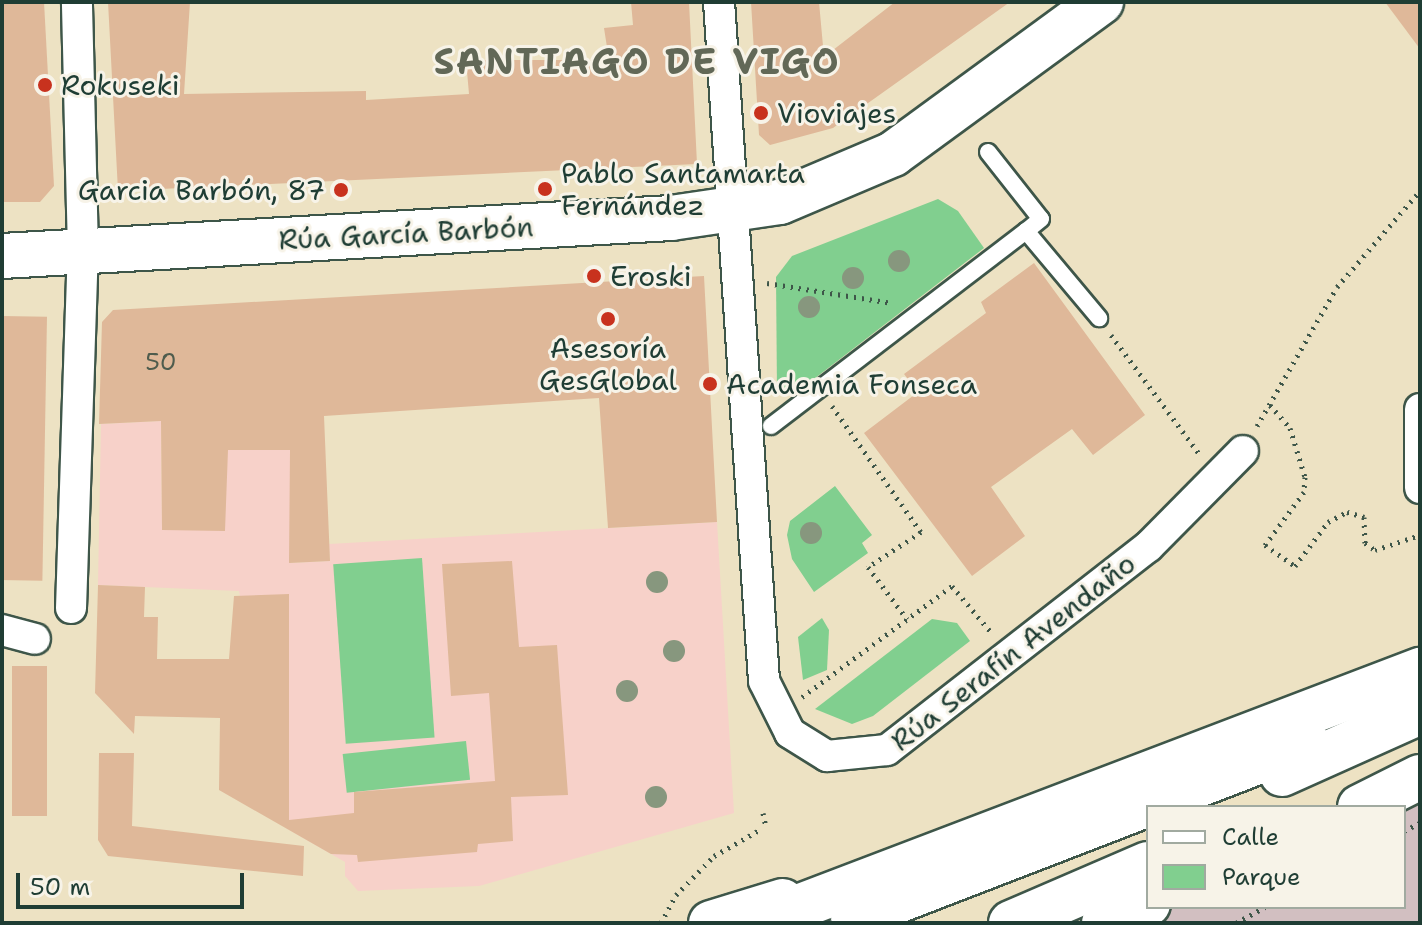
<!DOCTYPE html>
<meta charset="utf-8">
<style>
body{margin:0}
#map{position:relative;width:1422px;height:925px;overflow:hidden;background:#ede2c3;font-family:"Shantell Sans",sans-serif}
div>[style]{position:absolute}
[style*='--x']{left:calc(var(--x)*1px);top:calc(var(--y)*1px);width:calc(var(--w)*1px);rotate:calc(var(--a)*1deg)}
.built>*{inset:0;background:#f7d1c9}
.industrial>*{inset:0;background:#d2bfc1}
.green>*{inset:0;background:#81cf8f;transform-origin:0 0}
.building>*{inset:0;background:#dfb899;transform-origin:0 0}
.path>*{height:5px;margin-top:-2.5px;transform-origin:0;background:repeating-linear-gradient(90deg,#3e5649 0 2px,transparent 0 8px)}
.roads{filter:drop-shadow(2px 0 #3e5649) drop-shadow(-2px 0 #3e5649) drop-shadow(0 2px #3e5649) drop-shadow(0 -2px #3e5649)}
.service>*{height:16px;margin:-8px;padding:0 8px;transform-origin:8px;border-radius:8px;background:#fff}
.minor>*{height:30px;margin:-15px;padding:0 15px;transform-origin:15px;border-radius:15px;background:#fff}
.secondary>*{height:44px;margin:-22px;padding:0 22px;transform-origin:22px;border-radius:22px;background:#fff}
.motorway>*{height:44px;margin:-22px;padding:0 22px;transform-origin:22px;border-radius:22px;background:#fff}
.trees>*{width:22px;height:22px;margin:-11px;border-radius:50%;background:#87977e}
.dots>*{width:22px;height:22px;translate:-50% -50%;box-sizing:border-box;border:4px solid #f7f3e8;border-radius:50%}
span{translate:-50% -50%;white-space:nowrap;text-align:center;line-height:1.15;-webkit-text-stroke:6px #f7f3e8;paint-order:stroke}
.number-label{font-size:24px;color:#4f5c4d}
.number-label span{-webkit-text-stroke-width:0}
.poi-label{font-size:28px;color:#1f3d34}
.left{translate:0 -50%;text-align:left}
.right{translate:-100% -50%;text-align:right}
.street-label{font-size:28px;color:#1f3d34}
.district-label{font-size:36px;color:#626857;font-weight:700;letter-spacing:2px}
.frame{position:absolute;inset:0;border:4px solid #1f3d34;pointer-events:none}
.legend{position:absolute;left:1146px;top:805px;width:260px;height:104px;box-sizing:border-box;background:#f7f3e8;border:2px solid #a1aaa0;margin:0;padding:10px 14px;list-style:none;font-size:24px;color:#1f3d34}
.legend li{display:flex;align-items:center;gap:16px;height:40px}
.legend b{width:40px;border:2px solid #a1aaa0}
.scale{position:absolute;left:16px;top:873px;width:228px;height:36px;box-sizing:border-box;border:4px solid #1f3d34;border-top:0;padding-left:10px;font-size:24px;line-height:28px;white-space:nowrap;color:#1f3d34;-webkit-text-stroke:6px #f7f3e8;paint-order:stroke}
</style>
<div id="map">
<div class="built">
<div style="clip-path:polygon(161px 421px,162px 530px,228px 450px,290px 450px,290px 563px,330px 561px,329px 544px,717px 522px,734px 813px,479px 886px,358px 891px,345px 876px,345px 862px,286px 828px,239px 591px,98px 585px,101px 424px)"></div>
</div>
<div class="industrial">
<div style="clip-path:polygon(1420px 777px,1420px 923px,1126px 923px,1158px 907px,1404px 907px,1404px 807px)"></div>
</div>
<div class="green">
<div style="clip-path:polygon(938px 199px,958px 211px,984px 248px,814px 379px,788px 395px,777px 391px,776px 277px,792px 256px)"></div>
<div style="clip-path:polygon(835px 486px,872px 535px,862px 543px,868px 553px,814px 592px,792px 559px,787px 535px,790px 521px)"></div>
<div style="left:422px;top:558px;width:180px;height:89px;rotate:86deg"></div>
<div style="clip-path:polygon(822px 618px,829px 630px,827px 670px,803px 680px,798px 637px)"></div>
<div style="clip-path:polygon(932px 619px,957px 623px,970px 641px,873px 716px,852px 724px,815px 709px)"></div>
<div style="left:466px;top:741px;width:39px;height:124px;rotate:84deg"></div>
</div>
<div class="building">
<div style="clip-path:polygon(2px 2px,44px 2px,54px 186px,40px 202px,2px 202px)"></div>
<div style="clip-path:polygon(108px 2px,190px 2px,184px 94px,366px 91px,366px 100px,469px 94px,466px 60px,609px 60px,604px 28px,633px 25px,631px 2px,689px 2px,697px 164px,118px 191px)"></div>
<div style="clip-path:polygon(751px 2px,819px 2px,824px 57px,895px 2px,1010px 2px,833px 128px,770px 145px,759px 135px)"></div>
<div style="clip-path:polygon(1385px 2px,1420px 2px,1420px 49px)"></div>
<div style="clip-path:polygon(1034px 263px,1145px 415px,1093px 455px,1072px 429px,991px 487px,1025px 536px,972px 576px,864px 433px,918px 392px,904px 374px,986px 313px,981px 302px)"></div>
<div style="clip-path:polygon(704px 276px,717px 522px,608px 528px,599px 398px,324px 416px,330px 561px,289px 563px,290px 450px,228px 450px,225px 531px,162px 530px,161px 421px,99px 424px,102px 322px,113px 310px)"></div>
<div style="left:2px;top:316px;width:45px;height:264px;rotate:1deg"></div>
<div style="clip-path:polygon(512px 561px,519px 647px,557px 645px,568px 795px,511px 797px,513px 841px,478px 844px,477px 852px,358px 862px,357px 855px,331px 854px,219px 790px,220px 718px,135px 716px,134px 734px,95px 693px,98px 585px,145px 587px,144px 617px,158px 617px,157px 659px,229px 659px,234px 596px,289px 594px,289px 820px,354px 813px,354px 792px,495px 781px,489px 693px,451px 696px,442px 564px)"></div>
<div style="left:47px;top:666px;width:150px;height:35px;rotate:90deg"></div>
<div style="clip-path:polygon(99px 753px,134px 753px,132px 826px,304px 846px,303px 876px,108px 856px,98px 840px)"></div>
</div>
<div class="path">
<div style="--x:767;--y:283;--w:127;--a:9.1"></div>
<div style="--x:1111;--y:335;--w:151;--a:53.4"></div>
<div style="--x:1270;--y:405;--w:30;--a:49"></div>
<div style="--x:1290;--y:428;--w:51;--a:73"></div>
<div style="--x:1305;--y:477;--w:15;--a:94"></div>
<div style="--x:1304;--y:492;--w:66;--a:126.3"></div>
<div style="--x:1265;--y:545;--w:37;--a:35"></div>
<div style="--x:1295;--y:566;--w:55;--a:-53.1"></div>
<div style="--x:1328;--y:522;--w:21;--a:-28"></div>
<div style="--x:1347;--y:512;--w:18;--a:16"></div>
<div style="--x:1364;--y:517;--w:26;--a:88"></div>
<div style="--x:1365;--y:543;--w:12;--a:35"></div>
<div style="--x:1375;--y:550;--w:47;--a:-18.4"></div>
<div style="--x:832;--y:406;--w:154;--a:54.8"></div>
<div style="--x:921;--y:532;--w:64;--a:146.6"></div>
<div style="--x:868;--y:567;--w:65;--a:53.1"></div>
<div style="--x:1257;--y:426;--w:160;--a:-60.1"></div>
<div style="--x:1337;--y:287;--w:127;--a:-49.2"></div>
<div style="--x:802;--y:697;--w:187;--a:-36.5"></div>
<div style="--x:952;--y:586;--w:60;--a:49.7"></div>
<div style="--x:763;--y:813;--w:14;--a:78"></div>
<div style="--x:1404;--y:831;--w:18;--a:-27"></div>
<div style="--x:661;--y:923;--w:32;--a:-62"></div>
<div style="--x:676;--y:895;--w:54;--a:-45.7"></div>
<div style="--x:714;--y:856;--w:54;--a:-29.9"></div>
<div style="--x:1236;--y:923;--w:33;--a:-29"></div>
</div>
<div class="roads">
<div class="service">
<div style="--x:988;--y:152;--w:85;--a:51.7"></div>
<div style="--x:1041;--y:219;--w:19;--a:141"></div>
<div style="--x:1026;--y:231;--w:114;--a:50"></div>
<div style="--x:771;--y:426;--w:321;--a:-37.4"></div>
</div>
<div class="minor">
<div style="--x:719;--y:2;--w:680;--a:86.21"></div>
<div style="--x:764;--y:681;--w:58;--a:63.4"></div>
<div style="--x:790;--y:733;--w:44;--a:31.9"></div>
<div style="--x:827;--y:756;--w:60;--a:-5.7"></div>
<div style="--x:887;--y:750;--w:331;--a:-37.9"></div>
<div style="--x:1148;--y:547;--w:135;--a:-45.3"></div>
<div style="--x:1420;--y:409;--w:79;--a:90"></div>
<div style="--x:71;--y:608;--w:357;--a:-88.1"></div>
<div style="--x:83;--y:251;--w:249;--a:-91.4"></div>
<div style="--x:2;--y:630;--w:34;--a:15"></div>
</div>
<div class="secondary">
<div style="--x:2;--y:256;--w:670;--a:-3.25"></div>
<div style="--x:671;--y:218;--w:110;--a:-8.4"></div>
<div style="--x:780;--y:202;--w:123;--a:-23"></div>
<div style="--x:893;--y:154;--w:258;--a:-36.2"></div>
</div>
<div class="motorway">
<div style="--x:1282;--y:774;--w:151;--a:-24.2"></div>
<div style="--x:1360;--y:807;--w:67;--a:-26.6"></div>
<div style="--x:853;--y:918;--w:487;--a:-21.1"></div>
<div style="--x:711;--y:923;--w:75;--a:-17"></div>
<div style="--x:756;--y:923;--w:711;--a:-20.86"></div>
<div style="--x:1011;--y:923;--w:149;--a:-23.3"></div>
<div style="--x:1104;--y:923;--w:48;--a:-23.4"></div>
</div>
</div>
<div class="trees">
<div style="left:899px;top:261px"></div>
<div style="left:853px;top:278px"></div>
<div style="left:809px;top:307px"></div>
<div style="left:811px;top:533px"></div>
<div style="left:657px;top:582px"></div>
<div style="left:674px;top:651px"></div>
<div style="left:627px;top:691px"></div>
<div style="left:656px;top:797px"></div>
</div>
<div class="dots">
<div style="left:45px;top:85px;background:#c8321e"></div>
<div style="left:761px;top:113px;background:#c8321e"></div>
<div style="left:545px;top:189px;background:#c8321e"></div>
<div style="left:341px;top:190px;background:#c8321e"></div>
<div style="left:594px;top:276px;background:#c8321e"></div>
<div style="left:608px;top:319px;background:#c8321e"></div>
<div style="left:710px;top:384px;background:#c8321e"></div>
</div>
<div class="number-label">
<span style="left:161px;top:363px">50</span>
</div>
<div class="poi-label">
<span class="left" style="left:61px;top:85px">Rokuseki</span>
<span class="left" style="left:777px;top:113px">Vioviajes</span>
<span class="left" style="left:561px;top:189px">Pablo Santamarta<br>Fernández</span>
<span class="right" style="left:325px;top:190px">Garcia Barbón, 87</span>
<span class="left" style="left:610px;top:276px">Eroski</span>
<span style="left:608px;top:364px">Asesoría<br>GesGlobal</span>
<span class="left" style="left:726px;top:384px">Academia Fonseca</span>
</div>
<div class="street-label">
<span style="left:406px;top:233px;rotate:-3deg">Rúa García Barbón</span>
<span style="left:1013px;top:652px;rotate:-38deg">Rúa Serafín Avendaño</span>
</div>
<div class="district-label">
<span style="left:637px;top:62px">SANTIAGO DE VIGO</span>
</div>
<div class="frame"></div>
<ul class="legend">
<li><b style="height:10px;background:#fff"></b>Calle</li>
<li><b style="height:22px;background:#81cf8f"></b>Parque</li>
</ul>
<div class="scale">50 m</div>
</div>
